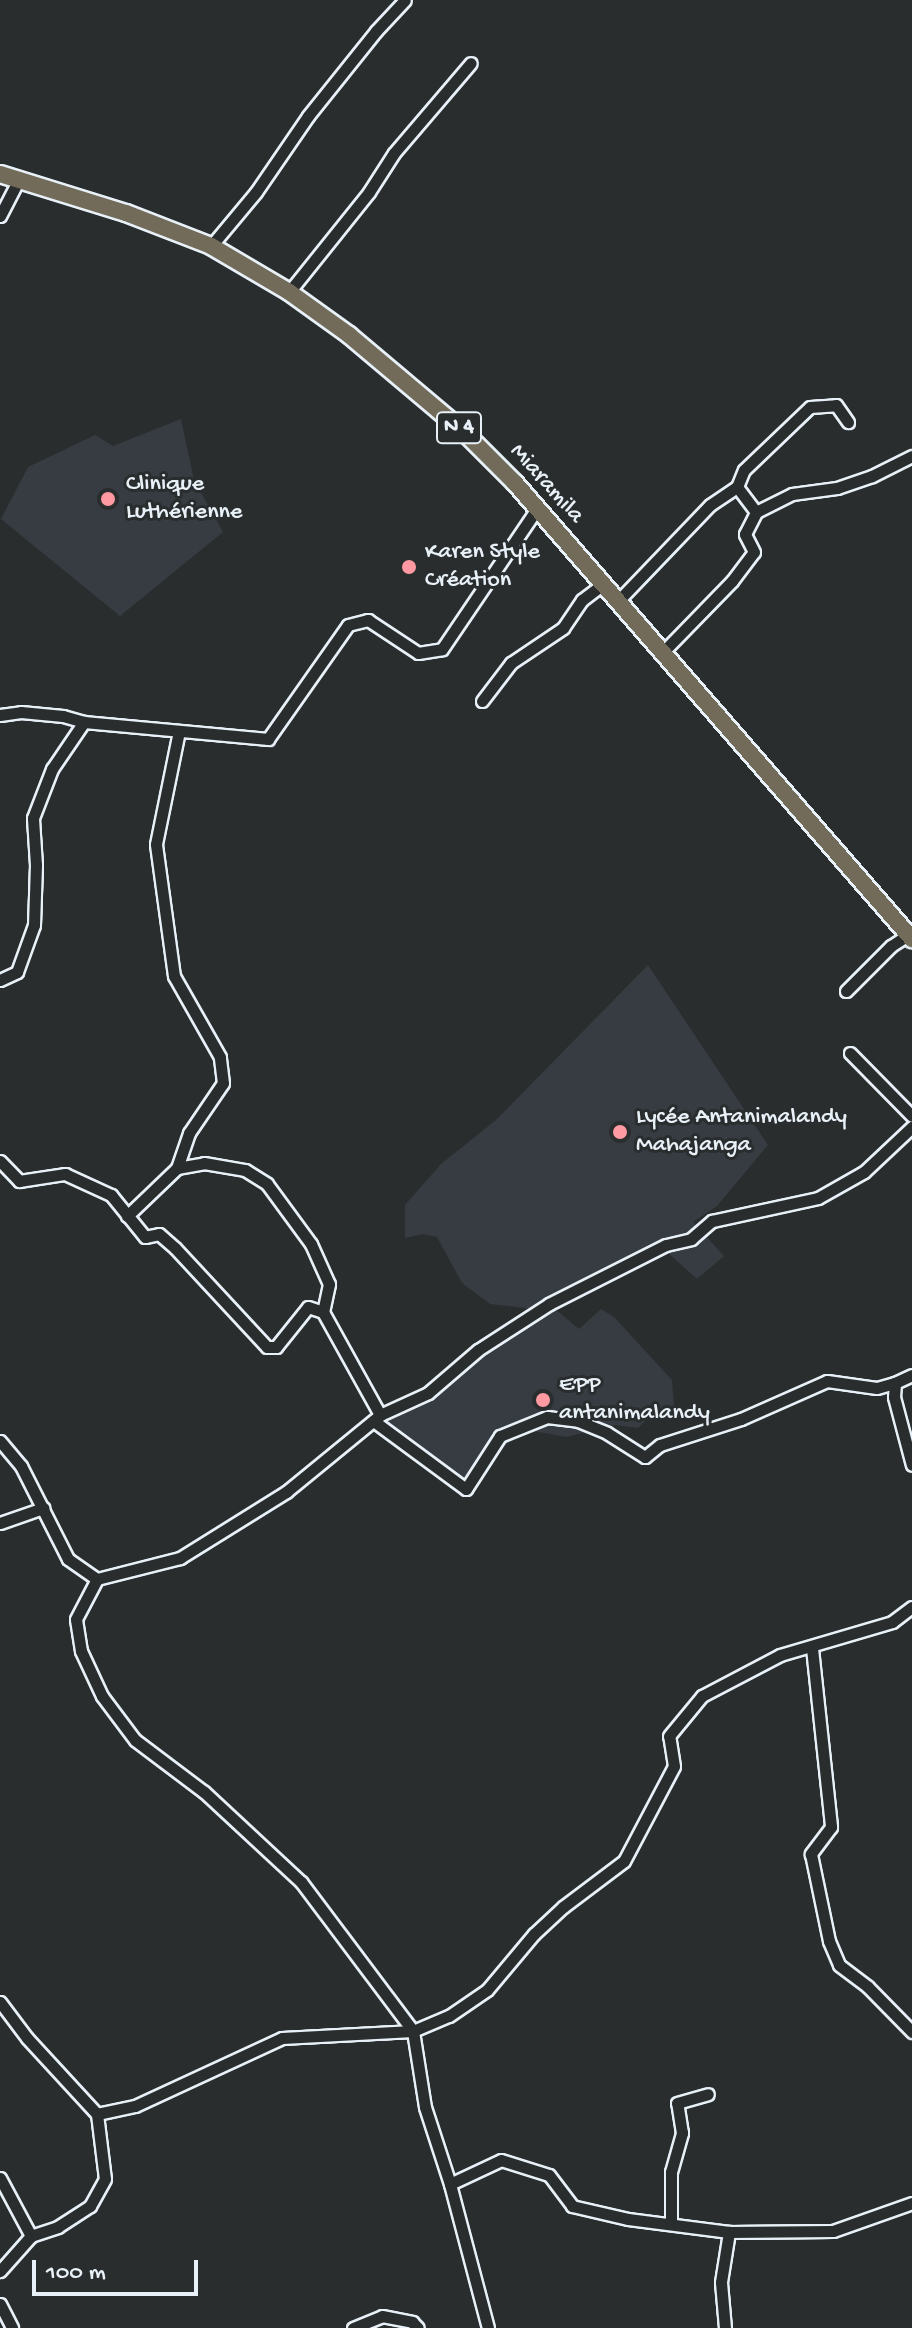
<!DOCTYPE html>
<meta charset="utf-8">
<style>
body{margin:0}
#map{position:relative;width:912px;height:2328px;overflow:hidden;background:#2a2d2e;font-family:"Gochi Hand",sans-serif}
div>[style]{position:absolute}
[style*='--x']{left:calc(var(--x)*1px);top:calc(var(--y)*1px);width:calc(var(--w)*1px);rotate:calc(var(--a)*1deg)}
.built>*{inset:0;background:#373c42}
.roads{filter:drop-shadow(2px 0 #e8f1f8) drop-shadow(-2px 0 #e8f1f8) drop-shadow(0 2px #e8f1f8) drop-shadow(0 -2px #e8f1f8)}
.street>*{height:11px;margin:-5.5px;padding:0 5.5px;transform-origin:5.5px;border-radius:5.5px;background:#2a2d2e}
.primary>*{height:16px;margin:-8px;padding:0 8px;transform-origin:8px;border-radius:8px;background:#726b5a}
.dots>*{width:22px;height:22px;translate:-50% -50%;box-sizing:border-box;border:4px solid #2a2d2e;border-radius:50%}
span{translate:-50% -50%;white-space:nowrap;text-align:center;line-height:1.15;-webkit-text-stroke:6px #2a2d2e;paint-order:stroke}
.shield-label span{padding:2px 6px;background:#2a2d2e;border:2px solid;border-radius:6px;-webkit-text-stroke-width:0}
.shield-label{font-size:22px;color:#e8f1f8;font-weight:700}
.street-label{font-size:24px;color:#e8f1f8}
.poi-label{font-size:24px;color:#e8f1f8}
.left{translate:0 -50%;text-align:left}
.scale{position:absolute;left:32px;top:2260px;width:166px;height:36px;box-sizing:border-box;border:4px solid #e8f1f8;border-top:0;padding-left:10px;font-size:24px;line-height:28px;white-space:nowrap;color:#e8f1f8;-webkit-text-stroke:6px #2a2d2e;paint-order:stroke}
</style>
<div id="map">
<div class="built">
<div style="clip-path:polygon(181px 419px,194px 480px,223px 532px,120px 616px,1px 519px,28px 467px,95px 435px,113px 446px)"></div>
<div style="clip-path:polygon(648px 965px,768px 1145px,717px 1206px,693px 1222px,724px 1256px,697px 1279px,658px 1244px,533px 1309px,490px 1304px,462px 1283px,437px 1237px,423px 1234px,405px 1238px,405px 1205px,441px 1164px,496px 1120px)"></div>
<div style="clip-path:polygon(549px 1304px,579px 1329px,601px 1309px,614px 1317px,672px 1380px,674px 1406px,650px 1416px,638px 1428px,615px 1425px,566px 1437px,528px 1430px,488px 1457px,459px 1489px,406px 1449px,380px 1415px,428px 1393px)"></div>
</div>
<div class="roads">
<div class="street">
<div style="--x:0;--y:216;--w:42;--a:-62.8"></div>
<div style="--x:211;--y:246;--w:70;--a:-50.2"></div>
<div style="--x:256;--y:192;--w:92;--a:-55.6"></div>
<div style="--x:308;--y:116;--w:109;--a:-51.3"></div>
<div style="--x:376;--y:31;--w:42;--a:-46.9"></div>
<div style="--x:289;--y:292;--w:128;--a:-51.3"></div>
<div style="--x:369;--y:192;--w:46;--a:-57.3"></div>
<div style="--x:394;--y:153;--w:118;--a:-49.5"></div>
<div style="--x:756;--y:512;--w:31;--a:-127"></div>
<div style="--x:737;--y:487;--w:18;--a:-68"></div>
<div style="--x:744;--y:470;--w:91;--a:-43.7"></div>
<div style="--x:810;--y:407;--w:26;--a:-4"></div>
<div style="--x:836;--y:405;--w:21;--a:55"></div>
<div style="--x:617;--y:602;--w:134;--a:-46.2"></div>
<div style="--x:710;--y:505;--w:32;--a:-34"></div>
<div style="--x:661;--y:654;--w:102;--a:-45.8"></div>
<div style="--x:732;--y:581;--w:36;--a:-53"></div>
<div style="--x:754;--y:552;--w:20;--a:-117"></div>
<div style="--x:745;--y:534;--w:25;--a:-63"></div>
<div style="--x:756;--y:512;--w:40;--a:-26.6"></div>
<div style="--x:792;--y:494;--w:45;--a:-7.6"></div>
<div style="--x:837;--y:488;--w:37;--a:-19"></div>
<div style="--x:872;--y:476;--w:45;--a:-26.6"></div>
<div style="--x:482;--y:701;--w:48;--a:-52.7"></div>
<div style="--x:511;--y:663;--w:63;--a:-33.9"></div>
<div style="--x:563;--y:628;--w:34;--a:-56"></div>
<div style="--x:582;--y:600;--w:25;--a:-37"></div>
<div style="--x:0;--y:715;--w:21;--a:-8"></div>
<div style="--x:21;--y:712;--w:42;--a:5.4"></div>
<div style="--x:63;--y:716;--w:22;--a:16"></div>
<div style="--x:0;--y:980;--w:19;--a:-25"></div>
<div style="--x:17;--y:972;--w:50;--a:-70.1"></div>
<div style="--x:34;--y:925;--w:60;--a:-88.1"></div>
<div style="--x:36;--y:865;--w:47;--a:-93.7"></div>
<div style="--x:33;--y:818;--w:53;--a:-68.8"></div>
<div style="--x:52;--y:769;--w:57;--a:-55.8"></div>
<div style="--x:84;--y:722;--w:185;--a:5.3"></div>
<div style="--x:268;--y:739;--w:139;--a:-54.9"></div>
<div style="--x:348;--y:625;--w:21;--a:-14"></div>
<div style="--x:368;--y:620;--w:60;--a:33.4"></div>
<div style="--x:418;--y:653;--w:24;--a:-9"></div>
<div style="--x:442;--y:649;--w:171;--a:-55.9"></div>
<div style="--x:846;--y:991;--w:64;--a:-45"></div>
<div style="--x:891;--y:946;--w:20;--a:-33"></div>
<div style="--x:850;--y:1053;--w:88;--a:45.5"></div>
<div style="--x:0;--y:1161;--w:28;--a:46"></div>
<div style="--x:19;--y:1181;--w:47;--a:-8.7"></div>
<div style="--x:65;--y:1174;--w:51;--a:24.5"></div>
<div style="--x:111;--y:1195;--w:54;--a:51"></div>
<div style="--x:145;--y:1237;--w:14;--a:-12"></div>
<div style="--x:159;--y:1234;--w:21;--a:41"></div>
<div style="--x:175;--y:1248;--w:135;--a:47.1"></div>
<div style="--x:267;--y:1347;--w:9;--a:0"></div>
<div style="--x:276;--y:1347;--w:51;--a:-51.3"></div>
<div style="--x:308;--y:1307;--w:16;--a:18"></div>
<div style="--x:323;--y:1312;--w:118;--a:61"></div>
<div style="--x:177;--y:1168;--w:27;--a:-10"></div>
<div style="--x:204;--y:1163;--w:42;--a:9.7"></div>
<div style="--x:245;--y:1170;--w:26;--a:32"></div>
<div style="--x:267;--y:1184;--w:74;--a:53.7"></div>
<div style="--x:311;--y:1244;--w:44;--a:65.8"></div>
<div style="--x:329;--y:1284;--w:29;--a:102"></div>
<div style="--x:127;--y:1216;--w:69;--a:-43.8"></div>
<div style="--x:177;--y:1168;--w:37;--a:-71"></div>
<div style="--x:189;--y:1133;--w:60;--a:-55.8"></div>
<div style="--x:223;--y:1083;--w:26;--a:-97"></div>
<div style="--x:220;--y:1057;--w:93;--a:-119.6"></div>
<div style="--x:174;--y:976;--w:133;--a:-97.8"></div>
<div style="--x:156;--y:844;--w:115;--a:-78.5"></div>
<div style="--x:912;--y:1375;--w:19;--a:155"></div>
<div style="--x:895;--y:1383;--w:14;--a:94"></div>
<div style="--x:894;--y:1397;--w:70;--a:75.2"></div>
<div style="--x:375;--y:1422;--w:113;--a:36.4"></div>
<div style="--x:466;--y:1489;--w:63;--a:-57.3"></div>
<div style="--x:500;--y:1436;--w:51;--a:-22"></div>
<div style="--x:547;--y:1417;--w:31;--a:7"></div>
<div style="--x:578;--y:1421;--w:31;--a:22"></div>
<div style="--x:607;--y:1433;--w:45;--a:32.3"></div>
<div style="--x:645;--y:1457;--w:19;--a:-39"></div>
<div style="--x:660;--y:1445;--w:85;--a:-17.8"></div>
<div style="--x:741;--y:1419;--w:94;--a:-23.8"></div>
<div style="--x:827;--y:1381;--w:50;--a:8"></div>
<div style="--x:877;--y:1388;--w:19;--a:-16"></div>
<div style="--x:0;--y:1441;--w:33;--a:50"></div>
<div style="--x:21;--y:1466;--w:104;--a:63.2"></div>
<div style="--x:68;--y:1559;--w:35;--a:35"></div>
<div style="--x:0;--y:1523;--w:46;--a:-19.2"></div>
<div style="--x:812;--y:1648;--w:180;--a:83.9"></div>
<div style="--x:831;--y:1827;--w:34;--a:127"></div>
<div style="--x:811;--y:1854;--w:89;--a:78.3"></div>
<div style="--x:829;--y:1941;--w:26;--a:67"></div>
<div style="--x:839;--y:1965;--w:36;--a:37"></div>
<div style="--x:868;--y:1987;--w:63;--a:45.6"></div>
<div style="--x:0;--y:2002;--w:45;--a:53.1"></div>
<div style="--x:27;--y:2038;--w:103;--a:47.4"></div>
<div style="--x:97;--y:2114;--w:65;--a:83"></div>
<div style="--x:105;--y:2179;--w:31;--a:119"></div>
<div style="--x:90;--y:2206;--w:38;--a:147"></div>
<div style="--x:58;--y:2227;--w:28;--a:162"></div>
<div style="--x:31;--y:2236;--w:47;--a:131.5"></div>
<div style="--x:97;--y:2114;--w:39;--a:-12"></div>
<div style="--x:135;--y:2106;--w:162;--a:-24.8"></div>
<div style="--x:282;--y:2038;--w:131;--a:-3.1"></div>
<div style="--x:413;--y:2031;--w:39;--a:-23"></div>
<div style="--x:449;--y:2016;--w:46;--a:-34.4"></div>
<div style="--x:487;--y:1990;--w:73;--a:-50"></div>
<div style="--x:534;--y:1934;--w:40;--a:-43"></div>
<div style="--x:563;--y:1907;--w:76;--a:-37"></div>
<div style="--x:624;--y:1861;--w:107;--a:-62.2"></div>
<div style="--x:674;--y:1766;--w:30;--a:-99"></div>
<div style="--x:669;--y:1736;--w:52;--a:-50.5"></div>
<div style="--x:702;--y:1696;--w:88;--a:-27.7"></div>
<div style="--x:780;--y:1655;--w:117;--a:-16.4"></div>
<div style="--x:892;--y:1622;--w:25;--a:-37"></div>
<div style="--x:0;--y:2178;--w:66;--a:61.9"></div>
<div style="--x:450;--y:2184;--w:56;--a:-25.2"></div>
<div style="--x:501;--y:2160;--w:50;--a:17.4"></div>
<div style="--x:549;--y:2175;--w:39;--a:53"></div>
<div style="--x:572;--y:2206;--w:57;--a:13.1"></div>
<div style="--x:628;--y:2219;--w:102;--a:7.3"></div>
<div style="--x:729;--y:2232;--w:104;--a:-0.6"></div>
<div style="--x:833;--y:2231;--w:84;--a:-19.5"></div>
<div style="--x:671;--y:2224;--w:52;--a:-90"></div>
<div style="--x:671;--y:2172;--w:41;--a:-74.2"></div>
<div style="--x:682;--y:2133;--w:30;--a:-99"></div>
<div style="--x:677;--y:2103;--w:32;--a:-16"></div>
<div style="--x:0;--y:2304;--w:27;--a:63"></div>
<div style="--x:353;--y:2328;--w:31;--a:-22"></div>
<div style="--x:382;--y:2316;--w:31;--a:11"></div>
<div style="--x:412;--y:2322;--w:8;--a:45"></div>
<div style="--x:488;--y:2328;--w:149;--a:-104.8"></div>
<div style="--x:450;--y:2184;--w:81;--a:-108"></div>
<div style="--x:425;--y:2107;--w:77;--a:-99"></div>
<div style="--x:413;--y:2031;--w:186;--a:-126.9"></div>
<div style="--x:301;--y:1882;--w:132;--a:-137.1"></div>
<div style="--x:204;--y:1792;--w:86;--a:-143"></div>
<div style="--x:135;--y:1740;--w:55;--a:-126.9"></div>
<div style="--x:102;--y:1696;--w:50;--a:-115"></div>
<div style="--x:81;--y:1651;--w:32;--a:-99"></div>
<div style="--x:76;--y:1619;--w:45;--a:-62.3"></div>
<div style="--x:97;--y:1579;--w:86;--a:-14.2"></div>
<div style="--x:180;--y:1558;--w:125;--a:-31.9"></div>
<div style="--x:286;--y:1492;--w:122;--a:-39.3"></div>
<div style="--x:380;--y:1415;--w:53;--a:-24.6"></div>
<div style="--x:428;--y:1393;--w:66;--a:-40.7"></div>
<div style="--x:478;--y:1350;--w:85;--a:-32.9"></div>
<div style="--x:549;--y:1304;--w:131;--a:-26.8"></div>
<div style="--x:666;--y:1245;--w:26;--a:-13"></div>
<div style="--x:691;--y:1239;--w:28;--a:-41"></div>
<div style="--x:712;--y:1221;--w:108;--a:-12.2"></div>
<div style="--x:818;--y:1198;--w:53;--a:-29.5"></div>
<div style="--x:864;--y:1172;--w:66;--a:-43.2"></div>
<div style="--x:725;--y:2328;--w:46;--a:-95"></div>
<div style="--x:721;--y:2282;--w:51;--a:-80.9"></div>
</div>
<div class="primary">
<div style="--x:0;--y:174;--w:132;--a:17.2"></div>
<div style="--x:126;--y:213;--w:91;--a:21.2"></div>
<div style="--x:211;--y:246;--w:91;--a:30.5"></div>
<div style="--x:289;--y:292;--w:74;--a:35.6"></div>
<div style="--x:349;--y:335;--w:150;--a:40.1"></div>
<div style="--x:464;--y:432;--w:72;--a:45"></div>
<div style="--x:515;--y:483;--w:605;--a:48.96"></div>
</div>
</div>
<div class="dots">
<div style="left:108px;top:499px;background:#ff9aa2"></div>
<div style="left:409px;top:567px;background:#ff9aa2"></div>
<div style="left:620px;top:1132px;background:#ff9aa2"></div>
<div style="left:543px;top:1400px;background:#ff9aa2"></div>
</div>
<div class="shield-label">
<span style="left:459px;top:428px">N 4</span>
</div>
<div class="street-label">
<span style="left:546px;top:484px;rotate:48deg">Miaramila</span>
</div>
<div class="poi-label">
<span class="left" style="left:126px;top:499px">Clinique<br>Luthérienne</span>
<span class="left" style="left:425px;top:567px">Karen Style<br>Création</span>
<span class="left" style="left:636px;top:1132px">Lycée Antanimalandy<br>Mahajanga</span>
<span class="left" style="left:559px;top:1400px">EPP<br>antanimalandy</span>
</div>
<div class="scale">100 m</div>
</div>
